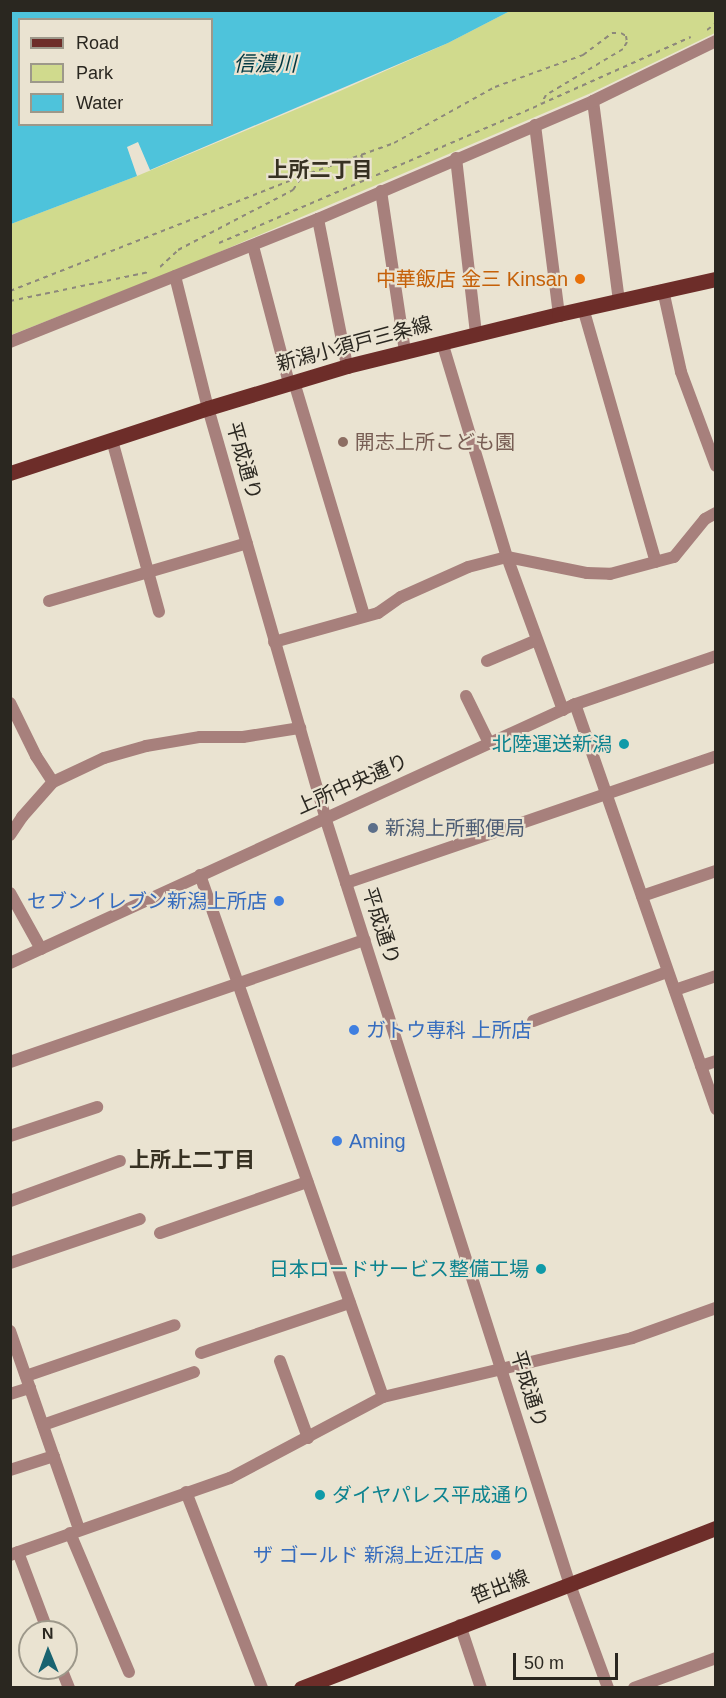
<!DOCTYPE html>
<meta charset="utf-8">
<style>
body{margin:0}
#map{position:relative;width:726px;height:1698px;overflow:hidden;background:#eae3d1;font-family:Helvetica,"Noto Sans JP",sans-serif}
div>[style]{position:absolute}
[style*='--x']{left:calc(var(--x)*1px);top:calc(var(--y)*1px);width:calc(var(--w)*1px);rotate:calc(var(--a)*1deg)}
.green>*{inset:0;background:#d0da8d}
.water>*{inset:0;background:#4ec3db}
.path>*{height:2px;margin-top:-1px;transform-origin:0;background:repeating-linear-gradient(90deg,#8d887b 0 4.5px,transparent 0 9px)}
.minor>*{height:12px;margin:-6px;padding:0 6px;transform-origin:6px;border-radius:6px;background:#a7807c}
.tertiary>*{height:12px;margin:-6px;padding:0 6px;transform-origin:6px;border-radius:6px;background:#a7807c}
.primary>*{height:15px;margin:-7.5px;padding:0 7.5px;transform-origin:7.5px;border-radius:7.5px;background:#6d2d29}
.dots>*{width:16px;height:16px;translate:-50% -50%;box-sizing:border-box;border:3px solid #eae3d1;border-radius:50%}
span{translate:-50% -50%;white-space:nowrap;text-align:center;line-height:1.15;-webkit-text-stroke:4.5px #eae3d1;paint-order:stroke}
.food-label{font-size:20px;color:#c56008}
.right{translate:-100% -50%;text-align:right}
.street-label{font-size:20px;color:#2a2720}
.education-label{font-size:20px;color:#785e54}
.left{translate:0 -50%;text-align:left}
.culture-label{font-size:20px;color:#0d838f}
.service-label{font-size:20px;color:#4e5e75}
.shop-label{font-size:20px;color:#366cbe}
.water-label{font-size:21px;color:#003842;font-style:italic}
.neighbourhood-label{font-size:21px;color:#373122;font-weight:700}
.frame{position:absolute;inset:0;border:12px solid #2a2720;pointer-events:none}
.legend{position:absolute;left:18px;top:18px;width:195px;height:108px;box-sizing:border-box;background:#eae3d1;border:2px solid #9d988a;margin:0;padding:8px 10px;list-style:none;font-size:18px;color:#2a2720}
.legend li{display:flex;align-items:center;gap:12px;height:30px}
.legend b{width:30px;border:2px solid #9d988a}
.north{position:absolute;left:18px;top:1620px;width:60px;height:60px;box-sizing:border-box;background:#eae3d1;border:2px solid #9d988a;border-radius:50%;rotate:359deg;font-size:16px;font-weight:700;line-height:24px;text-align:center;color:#2a2720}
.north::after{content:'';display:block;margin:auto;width:21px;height:27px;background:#196370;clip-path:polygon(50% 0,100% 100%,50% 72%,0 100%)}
.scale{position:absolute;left:513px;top:1653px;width:105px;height:27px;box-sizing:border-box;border:3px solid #2a2720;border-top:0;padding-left:8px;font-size:18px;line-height:21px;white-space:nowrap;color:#2a2720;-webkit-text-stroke:4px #eae3d1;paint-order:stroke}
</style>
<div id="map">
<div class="green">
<div style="clip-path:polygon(510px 11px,715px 11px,715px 33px,591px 93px,189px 265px,11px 335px,11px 224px,137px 176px,340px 91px,448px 43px)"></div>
</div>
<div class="water">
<div style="clip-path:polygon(evenodd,11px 10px,510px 10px,510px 11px,448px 43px,150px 170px,138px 142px,127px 147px,137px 176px,11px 224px,11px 10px,20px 20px,212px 20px,212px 124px,20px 124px,20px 20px)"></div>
</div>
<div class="path">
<div style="--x:707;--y:30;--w:11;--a:-38"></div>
<div style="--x:361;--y:155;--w:24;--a:66"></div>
<div style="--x:219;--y:243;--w:351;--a:-23.3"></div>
<div style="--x:160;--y:267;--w:25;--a:-43"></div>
<div style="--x:178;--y:250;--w:130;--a:-27.6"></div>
<div style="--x:293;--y:190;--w:17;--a:-57"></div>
<div style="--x:10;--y:291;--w:314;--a:-21.5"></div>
<div style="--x:302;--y:176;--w:98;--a:-19.7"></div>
<div style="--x:394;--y:143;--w:115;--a:-29"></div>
<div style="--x:495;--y:87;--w:94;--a:-20"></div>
<div style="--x:583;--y:55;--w:36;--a:-37"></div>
<div style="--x:612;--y:33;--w:9;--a:0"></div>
<div style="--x:621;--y:33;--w:6;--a:31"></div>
<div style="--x:626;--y:36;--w:6;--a:81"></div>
<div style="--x:627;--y:42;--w:8;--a:120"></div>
<div style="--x:623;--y:49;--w:90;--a:149.1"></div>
<div style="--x:546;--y:95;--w:10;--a:119"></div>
<div style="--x:541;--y:104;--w:164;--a:-24.1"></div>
<div style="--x:10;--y:301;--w:142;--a:-11.8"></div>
</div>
<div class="minor">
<div style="--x:593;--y:101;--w:201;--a:82.6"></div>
<div style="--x:535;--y:125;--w:191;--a:82.8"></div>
<div style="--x:456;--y:158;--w:177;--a:83.5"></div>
<div style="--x:381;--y:191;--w:162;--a:81.5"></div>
<div style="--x:318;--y:219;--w:150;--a:78.8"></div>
<div style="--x:253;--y:246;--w:142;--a:75.3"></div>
<div style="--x:663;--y:290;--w:84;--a:77.6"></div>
<div style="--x:681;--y:372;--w:100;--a:69.6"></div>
<div style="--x:583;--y:308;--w:264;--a:74"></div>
<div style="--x:442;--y:342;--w:225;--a:73.2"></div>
<div style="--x:507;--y:557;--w:163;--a:69.9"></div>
<div style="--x:294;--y:382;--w:243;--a:73.3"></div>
<div style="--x:112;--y:440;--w:178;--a:74.7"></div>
<div style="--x:49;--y:601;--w:206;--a:-16.3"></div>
<div style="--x:274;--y:642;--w:108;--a:-15.6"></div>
<div style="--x:378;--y:613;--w:28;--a:-35"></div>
<div style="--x:401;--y:597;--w:73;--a:-24.1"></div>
<div style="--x:468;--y:567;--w:40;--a:-14.4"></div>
<div style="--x:507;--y:557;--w:82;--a:11.3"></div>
<div style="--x:587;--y:573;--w:23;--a:2"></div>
<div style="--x:610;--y:574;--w:66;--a:-14.9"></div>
<div style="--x:674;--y:557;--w:49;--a:-50.8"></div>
<div style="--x:705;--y:519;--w:13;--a:-29"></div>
<div style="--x:487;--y:661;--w:54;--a:-22.8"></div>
<div style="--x:466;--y:696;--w:52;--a:63.9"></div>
<div style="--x:10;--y:703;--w:59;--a:63.9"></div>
<div style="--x:36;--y:756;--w:31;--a:57"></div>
<div style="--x:575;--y:704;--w:429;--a:70.8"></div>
<div style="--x:10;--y:835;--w:22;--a:-56"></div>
<div style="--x:22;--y:817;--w:47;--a:-48.5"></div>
<div style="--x:53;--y:782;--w:56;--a:-25.2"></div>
<div style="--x:104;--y:758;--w:44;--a:-15.9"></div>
<div style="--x:146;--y:746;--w:55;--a:-9.5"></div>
<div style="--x:200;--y:737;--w:43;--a:0"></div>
<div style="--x:243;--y:737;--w:58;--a:-9"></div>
<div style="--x:200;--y:875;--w:553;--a:70.68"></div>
<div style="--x:346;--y:883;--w:391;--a:-18.9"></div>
<div style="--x:10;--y:893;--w:64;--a:61"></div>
<div style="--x:642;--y:896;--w:78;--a:-18.7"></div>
<div style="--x:675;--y:990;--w:43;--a:-18.9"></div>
<div style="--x:533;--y:1021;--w:143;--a:-20.1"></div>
<div style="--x:10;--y:1062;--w:375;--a:-19"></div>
<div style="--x:701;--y:1066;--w:16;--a:-18"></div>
<div style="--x:10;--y:1136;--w:92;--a:-18.4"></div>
<div style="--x:10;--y:1201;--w:117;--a:-20"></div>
<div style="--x:160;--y:1233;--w:156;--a:-19.1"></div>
<div style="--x:10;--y:1263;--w:137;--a:-18.7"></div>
<div style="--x:10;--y:1331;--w:210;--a:70.8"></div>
<div style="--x:201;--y:1353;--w:157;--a:-18.6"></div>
<div style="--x:280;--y:1361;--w:82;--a:70"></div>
<div style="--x:26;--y:1376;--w:157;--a:-18.9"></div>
<div style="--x:10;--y:1394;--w:21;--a:-17"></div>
<div style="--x:43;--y:1425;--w:160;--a:-19.3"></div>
<div style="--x:10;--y:1470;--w:46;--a:-17.7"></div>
<div style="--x:186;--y:1492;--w:210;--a:68.8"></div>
<div style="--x:70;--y:1533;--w:151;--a:67"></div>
<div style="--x:18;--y:1552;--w:85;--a:69.4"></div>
<div style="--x:10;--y:1555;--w:233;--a:-19.3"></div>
<div style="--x:230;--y:1478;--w:173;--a:-27.9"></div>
<div style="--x:383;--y:1397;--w:256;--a:-13.3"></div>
<div style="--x:632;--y:1338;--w:89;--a:-19.7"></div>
<div style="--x:460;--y:1625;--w:66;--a:71.6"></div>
<div style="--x:61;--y:1668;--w:22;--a:68"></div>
<div style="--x:634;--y:1688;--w:87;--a:-20.1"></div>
</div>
<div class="tertiary">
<div style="--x:175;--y:276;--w:136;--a:76"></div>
<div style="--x:208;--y:408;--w:425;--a:74"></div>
<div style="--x:325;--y:817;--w:803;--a:72.31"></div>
<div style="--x:569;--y:1582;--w:113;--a:69.8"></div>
<div style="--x:10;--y:342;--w:332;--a:-21.8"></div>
<div style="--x:318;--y:219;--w:299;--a:-23.2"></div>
<div style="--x:593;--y:101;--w:137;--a:-26"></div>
<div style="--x:10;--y:963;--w:619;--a:-24.62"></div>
<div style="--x:573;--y:705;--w:151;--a:-18.9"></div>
</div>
<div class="primary">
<div style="--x:10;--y:473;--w:208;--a:-18.2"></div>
<div style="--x:208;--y:408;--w:145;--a:-16.8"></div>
<div style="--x:347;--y:366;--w:218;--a:-13.8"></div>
<div style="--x:559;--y:314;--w:161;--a:-12.6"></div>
<div style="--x:301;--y:1688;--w:445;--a:-21.1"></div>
</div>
<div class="dots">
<div style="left:580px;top:279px;background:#e8710a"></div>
<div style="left:343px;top:442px;background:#8d6e63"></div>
<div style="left:624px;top:744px;background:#0f9aa8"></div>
<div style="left:373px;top:828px;background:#5c6f8a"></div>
<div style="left:279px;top:901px;background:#3f7fe0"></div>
<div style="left:354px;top:1030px;background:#3f7fe0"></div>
<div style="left:337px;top:1141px;background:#3f7fe0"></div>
<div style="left:541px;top:1269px;background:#0f9aa8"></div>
<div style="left:320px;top:1495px;background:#0f9aa8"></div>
<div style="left:496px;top:1555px;background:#3f7fe0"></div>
</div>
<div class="food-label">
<span class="right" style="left:568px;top:279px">中華飯店 金三 Kinsan</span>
</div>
<div class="street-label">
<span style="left:354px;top:344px;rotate:-15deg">新潟小須戸三条線</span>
<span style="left:244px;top:461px;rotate:74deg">平成通り</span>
<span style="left:352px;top:784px;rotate:-24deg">上所中央通り</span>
<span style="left:381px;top:926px;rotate:72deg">平成通り</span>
<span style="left:529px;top:1389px;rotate:73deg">平成通り</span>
<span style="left:500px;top:1587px;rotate:-21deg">笹出線</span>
</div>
<div class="education-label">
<span class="left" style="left:355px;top:442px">開志上所こども園</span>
</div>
<div class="culture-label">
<span class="right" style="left:612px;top:744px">北陸運送新潟</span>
<span class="right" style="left:529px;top:1269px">日本ロードサービス整備工場</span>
<span class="left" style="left:332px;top:1495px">ダイヤパレス平成通り</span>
</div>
<div class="service-label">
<span class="left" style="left:385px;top:828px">新潟上所郵便局</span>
</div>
<div class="shop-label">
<span class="right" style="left:267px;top:901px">セブンイレブン新潟上所店</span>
<span class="left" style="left:366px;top:1030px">ガトウ専科 上所店</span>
<span class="left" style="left:349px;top:1141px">Aming</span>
<span class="right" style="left:484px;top:1555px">ザ ゴールド 新潟上近江店</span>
</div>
<div class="water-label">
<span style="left:265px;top:64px">信濃川</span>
</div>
<div class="neighbourhood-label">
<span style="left:320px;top:170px">上所二丁目</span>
<span style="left:192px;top:1160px">上所上二丁目</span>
</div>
<div class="frame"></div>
<ul class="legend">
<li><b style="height:8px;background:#6d2d29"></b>Road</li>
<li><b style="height:16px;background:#d0da8d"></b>Park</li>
<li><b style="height:16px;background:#4ec3db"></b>Water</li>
</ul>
<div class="north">N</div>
<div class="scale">50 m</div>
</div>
